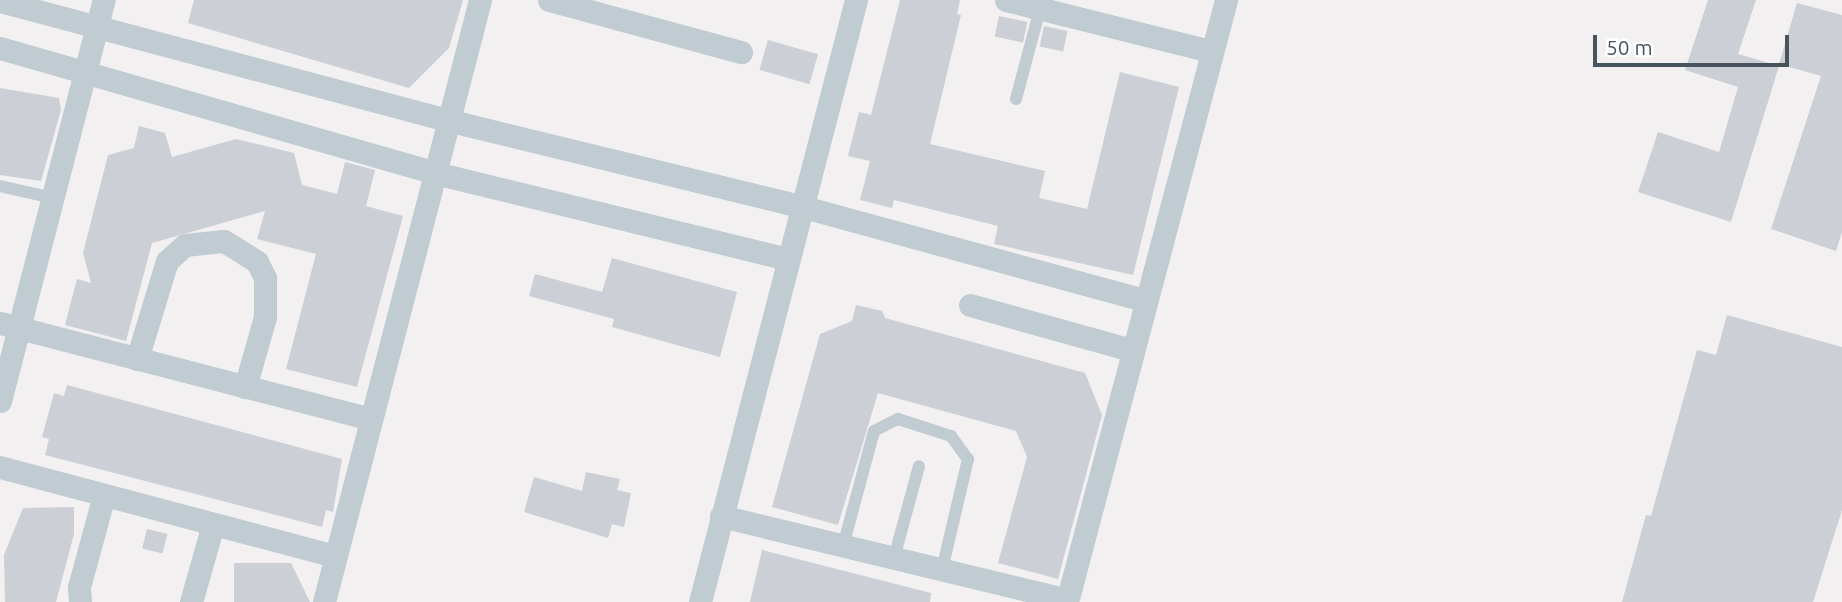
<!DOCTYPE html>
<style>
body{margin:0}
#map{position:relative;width:1842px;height:602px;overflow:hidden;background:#f2f0f0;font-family:Ubuntu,sans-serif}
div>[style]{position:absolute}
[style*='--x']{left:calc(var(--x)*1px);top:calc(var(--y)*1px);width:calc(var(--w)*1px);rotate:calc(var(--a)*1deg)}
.building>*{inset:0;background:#cccfd5;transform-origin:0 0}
.service>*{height:12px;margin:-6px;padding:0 6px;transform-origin:6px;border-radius:6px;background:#c0cbd2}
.minor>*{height:23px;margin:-11.5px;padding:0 11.5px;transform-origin:11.5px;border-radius:11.5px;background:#c0cbd2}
span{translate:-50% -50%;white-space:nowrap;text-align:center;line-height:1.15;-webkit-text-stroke:5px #fff;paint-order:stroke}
.scale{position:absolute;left:1593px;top:35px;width:196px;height:32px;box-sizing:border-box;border:4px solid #47545e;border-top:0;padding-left:9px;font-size:21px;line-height:24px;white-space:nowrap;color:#47545e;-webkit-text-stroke:5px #fff;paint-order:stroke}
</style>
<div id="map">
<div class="building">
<div style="clip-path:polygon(194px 0,463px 0,449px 48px,409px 88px,188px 23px)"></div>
<div style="clip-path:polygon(900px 0,960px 0,957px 14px,961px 15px,930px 144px,1045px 171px,1039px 198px,1087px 209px,1120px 72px,1179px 87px,1133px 275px,994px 244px,998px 226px,894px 200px,892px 208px,860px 200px,870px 161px,848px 156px,859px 112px,871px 115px)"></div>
<div style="clip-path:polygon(1708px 0,1756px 0,1738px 54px,1779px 66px,1731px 222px,1638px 192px,1658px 132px,1719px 152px,1738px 87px,1685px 70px)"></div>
<div style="clip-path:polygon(1797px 3px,1842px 15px,1842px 232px,1836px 251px,1771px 229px,1821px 76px,1779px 64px)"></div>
<div style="left:999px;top:16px;width:29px;height:21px;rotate:12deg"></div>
<div style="left:1044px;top:26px;width:24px;height:21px;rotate:12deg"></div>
<div style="left:768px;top:40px;width:52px;height:31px;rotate:16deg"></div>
<div style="clip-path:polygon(0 88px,59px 98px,61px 110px,41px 181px,0 175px)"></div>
<div style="clip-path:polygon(139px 126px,165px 133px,172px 157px,236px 139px,294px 153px,302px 185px,337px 194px,345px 162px,375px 170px,366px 206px,403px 216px,357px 387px,286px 369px,316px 254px,257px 239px,265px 211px,152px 243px,126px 341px,65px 325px,77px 279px,91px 283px,83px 253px,108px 155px,134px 148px)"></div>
<div style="clip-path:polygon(612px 258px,737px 292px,720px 357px,612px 327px,614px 319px,529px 296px,535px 274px,602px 292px)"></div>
<div style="clip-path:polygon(856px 305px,882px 311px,885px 318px,1085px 373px,1102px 415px,1058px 579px,998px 563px,1027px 457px,1016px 431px,878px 393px,838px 525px,772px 507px,820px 334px,852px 321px)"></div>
<div style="clip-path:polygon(1727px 315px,1842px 347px,1842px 510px,1813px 602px,1622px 602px,1646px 515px,1651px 516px,1697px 350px,1716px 355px)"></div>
<div style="clip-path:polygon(67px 385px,342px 459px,333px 512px,326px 510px,322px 527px,45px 455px,49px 439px,42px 437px,54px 393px,64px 396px)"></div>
<div style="clip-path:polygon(586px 472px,620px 479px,617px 490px,631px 493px,624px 527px,612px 524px,608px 538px,524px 512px,534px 477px,582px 491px)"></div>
<div style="clip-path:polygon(74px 507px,74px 534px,56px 602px,5px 602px,4px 555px,23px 508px)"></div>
<div style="left:147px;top:529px;width:21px;height:20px;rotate:14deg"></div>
<div style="clip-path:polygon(762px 550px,931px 593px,930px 602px,750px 602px)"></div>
<div style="clip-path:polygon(234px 563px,291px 563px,310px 602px,234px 602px)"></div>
</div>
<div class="service">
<div style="--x:1016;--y:99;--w:93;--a:-75.1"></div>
<div style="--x:0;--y:186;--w:54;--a:12.8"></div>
<div style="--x:843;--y:546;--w:119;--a:-74.9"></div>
<div style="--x:874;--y:431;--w:27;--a:-27"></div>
<div style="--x:898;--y:419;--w:56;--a:17.8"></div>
<div style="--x:951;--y:436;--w:29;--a:54"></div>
<div style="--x:968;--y:459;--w:114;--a:103.2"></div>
<div style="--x:894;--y:558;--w:95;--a:-74.8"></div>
</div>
<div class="minor">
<div style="--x:549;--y:0;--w:199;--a:15.2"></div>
<div style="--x:1006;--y:0;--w:210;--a:14"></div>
<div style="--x:0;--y:1;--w:463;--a:14.9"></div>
<div style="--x:447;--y:120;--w:363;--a:13.7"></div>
<div style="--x:800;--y:206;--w:357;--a:15.3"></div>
<div style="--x:0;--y:48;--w:453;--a:16"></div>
<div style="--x:435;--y:173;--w:362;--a:13.7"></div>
<div style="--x:970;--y:305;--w:167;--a:15.6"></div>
<div style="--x:0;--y:323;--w:382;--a:14.5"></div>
<div style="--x:137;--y:359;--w:102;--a:-73"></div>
<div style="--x:167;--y:261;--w:24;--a:-42"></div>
<div style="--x:185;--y:245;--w:39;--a:-6"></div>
<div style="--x:224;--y:241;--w:39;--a:32"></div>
<div style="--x:257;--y:262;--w:18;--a:63"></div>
<div style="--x:265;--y:278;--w:39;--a:90"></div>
<div style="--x:265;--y:317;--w:73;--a:105.9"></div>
<div style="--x:0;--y:401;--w:414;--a:-75.5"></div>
<div style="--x:0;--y:467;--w:347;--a:14.9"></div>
<div style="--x:721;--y:516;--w:356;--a:13.6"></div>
<div style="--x:80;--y:602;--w:15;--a:-94"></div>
<div style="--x:79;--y:587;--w:95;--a:-74.8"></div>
<div style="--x:191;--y:602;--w:81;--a:-74.2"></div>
<div style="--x:324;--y:602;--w:622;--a:-75.47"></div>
<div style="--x:700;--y:602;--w:622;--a:-75.47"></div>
<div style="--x:1067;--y:602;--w:623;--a:-75.2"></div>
</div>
<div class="scale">50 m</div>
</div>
